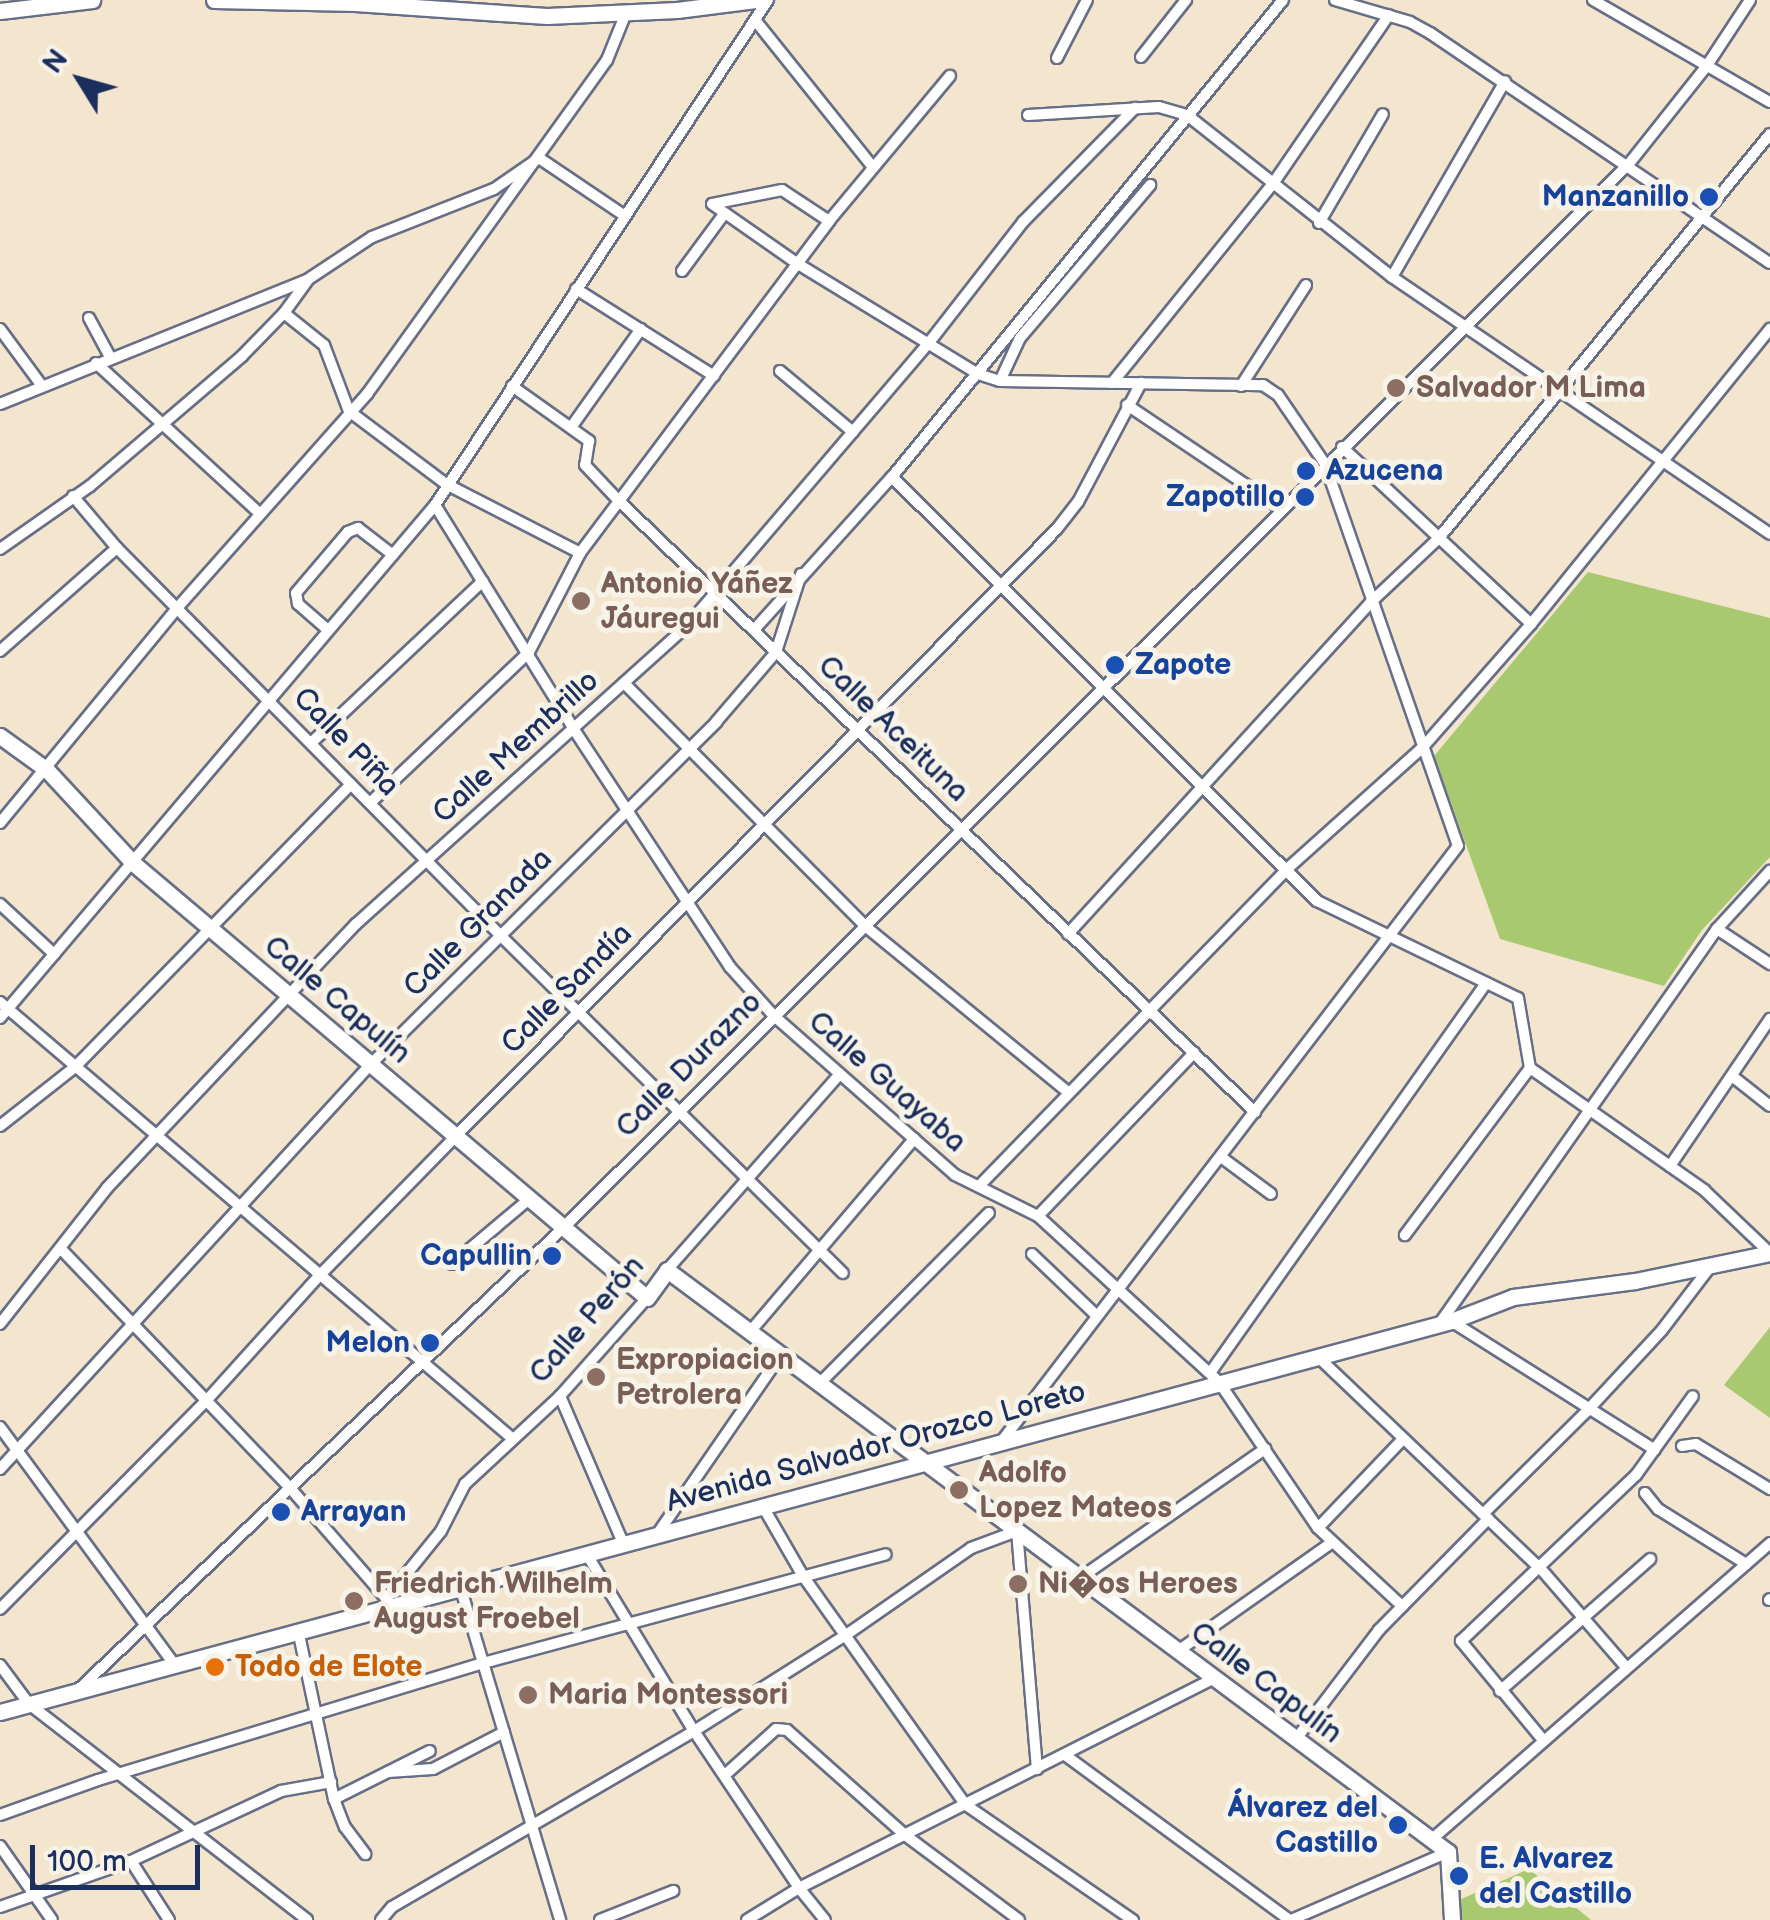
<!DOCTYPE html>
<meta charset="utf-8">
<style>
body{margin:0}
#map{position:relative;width:1770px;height:1920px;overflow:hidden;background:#f4e5cf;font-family:"Balsamiq Sans",sans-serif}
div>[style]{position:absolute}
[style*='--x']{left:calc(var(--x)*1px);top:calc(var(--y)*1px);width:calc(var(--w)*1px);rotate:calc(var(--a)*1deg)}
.green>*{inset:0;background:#a9c971}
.roads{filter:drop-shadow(2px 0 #676f86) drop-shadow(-2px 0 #676f86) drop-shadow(0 2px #676f86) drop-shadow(0 -2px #676f86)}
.street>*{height:10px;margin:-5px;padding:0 5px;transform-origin:5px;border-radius:5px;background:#fff}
.secondary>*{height:15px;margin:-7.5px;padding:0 7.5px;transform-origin:7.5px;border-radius:7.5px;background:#fff}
.dots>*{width:28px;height:28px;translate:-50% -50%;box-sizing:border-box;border:5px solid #f7f3e8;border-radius:50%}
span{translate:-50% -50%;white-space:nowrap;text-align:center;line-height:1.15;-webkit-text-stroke:10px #f7f3e8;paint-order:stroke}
.transit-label{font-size:30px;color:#164399;font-weight:700}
.right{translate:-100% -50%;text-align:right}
.left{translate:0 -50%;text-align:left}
.education-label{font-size:30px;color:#785e54;font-weight:700}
.street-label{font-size:30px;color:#1b2f5e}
.food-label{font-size:30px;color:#c56008;font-weight:700}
.north{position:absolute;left:30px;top:30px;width:100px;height:100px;-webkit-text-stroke:8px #f7f3e8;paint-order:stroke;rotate:307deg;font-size:28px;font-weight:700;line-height:40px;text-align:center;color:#1b2f5e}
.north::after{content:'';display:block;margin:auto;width:35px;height:45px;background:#1b2f5e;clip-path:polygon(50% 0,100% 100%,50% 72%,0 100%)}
.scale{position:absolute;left:30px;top:1845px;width:170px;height:45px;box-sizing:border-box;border:5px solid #1b2f5e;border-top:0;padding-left:12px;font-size:30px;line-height:35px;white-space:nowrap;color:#1b2f5e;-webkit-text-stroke:8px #f7f3e8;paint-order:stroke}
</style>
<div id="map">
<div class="green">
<div style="clip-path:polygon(1588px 572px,1770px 618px,1770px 857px,1702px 930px,1664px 986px,1500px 939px,1434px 756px)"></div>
<div style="clip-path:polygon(1770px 1327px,1770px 1418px,1724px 1385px)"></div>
<div style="clip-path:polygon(1529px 1869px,1591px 1920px,1458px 1920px,1457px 1901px)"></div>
</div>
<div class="roads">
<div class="street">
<div style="--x:1335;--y:0;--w:78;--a:16.3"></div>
<div style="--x:1410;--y:22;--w:23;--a:29"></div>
<div style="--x:1430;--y:33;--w:410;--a:34.1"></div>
<div style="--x:1593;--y:0;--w:204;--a:30"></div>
<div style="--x:755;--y:20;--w:187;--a:51.3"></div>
<div style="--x:1141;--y:57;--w:73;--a:-51.7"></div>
<div style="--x:1057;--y:58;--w:65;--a:-62.7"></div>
<div style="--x:1028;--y:115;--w:131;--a:-3.5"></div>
<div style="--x:1159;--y:107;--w:29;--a:16"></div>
<div style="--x:1187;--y:115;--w:261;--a:38.3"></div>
<div style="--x:1392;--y:277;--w:457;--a:34.2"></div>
<div style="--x:829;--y:221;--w:56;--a:-146.6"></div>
<div style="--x:782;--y:190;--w:71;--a:168.7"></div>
<div style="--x:712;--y:204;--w:105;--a:34.9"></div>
<div style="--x:798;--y:264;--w:211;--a:31.4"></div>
<div style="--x:978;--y:374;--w:23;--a:18"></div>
<div style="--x:1000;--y:381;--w:263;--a:0.9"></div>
<div style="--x:1263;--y:385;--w:18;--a:34"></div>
<div style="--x:1278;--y:395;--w:83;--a:55.7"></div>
<div style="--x:1325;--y:464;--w:404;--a:70.8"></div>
<div style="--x:1458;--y:846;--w:751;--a:127.48"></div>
<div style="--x:1319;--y:223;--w:126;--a:-59.6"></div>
<div style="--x:682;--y:271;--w:71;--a:-53.6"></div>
<div style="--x:1392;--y:277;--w:226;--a:-60"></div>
<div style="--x:576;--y:289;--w:163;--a:32.2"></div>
<div style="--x:284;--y:313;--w:51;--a:38.7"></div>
<div style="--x:324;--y:345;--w:71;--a:69.3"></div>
<div style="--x:349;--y:411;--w:121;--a:37"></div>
<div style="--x:446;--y:484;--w:151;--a:27.2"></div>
<div style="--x:89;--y:318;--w:44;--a:61.7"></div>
<div style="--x:0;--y:329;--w:71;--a:53.6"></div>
<div style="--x:96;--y:363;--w:223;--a:42.6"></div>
<div style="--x:780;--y:371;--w:95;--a:39.9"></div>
<div style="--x:1000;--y:381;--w:47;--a:-65.1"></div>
<div style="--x:1020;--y:338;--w:201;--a:-49.6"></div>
<div style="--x:1112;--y:383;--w:255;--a:-51.1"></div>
<div style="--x:1272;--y:185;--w:206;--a:-55.5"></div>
<div style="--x:512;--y:386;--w:95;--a:35.5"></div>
<div style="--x:589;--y:441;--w:24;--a:99"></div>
<div style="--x:585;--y:465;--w:50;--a:46.6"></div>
<div style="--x:619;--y:501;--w:882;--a:43.85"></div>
<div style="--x:1241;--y:386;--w:120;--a:-57.2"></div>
<div style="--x:0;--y:404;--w:331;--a:-22"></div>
<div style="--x:307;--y:280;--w:78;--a:-33.5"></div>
<div style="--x:372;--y:237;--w:131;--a:-21.5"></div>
<div style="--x:494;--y:189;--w:55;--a:-34.6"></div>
<div style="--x:539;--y:158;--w:104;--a:34"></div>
<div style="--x:1127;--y:405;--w:184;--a:33.9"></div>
<div style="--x:572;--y:426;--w:119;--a:-54.6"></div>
<div style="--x:1342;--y:447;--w:259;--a:43.1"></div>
<div style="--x:892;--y:477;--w:600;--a:44.93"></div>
<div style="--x:1317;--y:901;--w:223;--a:25.8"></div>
<div style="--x:1518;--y:998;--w:71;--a:80.3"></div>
<div style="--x:1530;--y:1068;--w:209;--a:126.8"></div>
<div style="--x:73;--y:496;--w:68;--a:49.8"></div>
<div style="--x:117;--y:548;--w:546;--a:45.3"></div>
<div style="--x:501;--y:936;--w:480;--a:44.6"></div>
<div style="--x:435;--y:505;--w:262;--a:58.2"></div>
<div style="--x:573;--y:728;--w:286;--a:56.7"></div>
<div style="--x:730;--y:967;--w:64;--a:48.1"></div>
<div style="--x:773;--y:1015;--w:242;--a:41.3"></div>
<div style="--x:955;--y:1175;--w:93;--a:26.3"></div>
<div style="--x:1038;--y:1216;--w:246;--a:42.5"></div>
<div style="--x:1219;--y:1382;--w:176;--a:55.9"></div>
<div style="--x:1318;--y:1528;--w:115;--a:42.9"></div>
<div style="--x:0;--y:549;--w:110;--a:-35"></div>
<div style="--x:90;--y:486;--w:200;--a:-40.5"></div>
<div style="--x:242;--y:356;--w:60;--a:-45.7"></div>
<div style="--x:284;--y:313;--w:39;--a:-54"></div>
<div style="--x:328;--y:630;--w:40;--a:-139"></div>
<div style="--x:298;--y:604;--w:11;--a:-100"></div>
<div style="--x:296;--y:593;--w:80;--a:-49.6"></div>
<div style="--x:348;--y:532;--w:11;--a:-22"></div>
<div style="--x:358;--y:528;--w:44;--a:37.6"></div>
<div style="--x:754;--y:630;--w:206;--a:-48"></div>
<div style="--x:892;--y:477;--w:617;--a:-50.66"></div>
<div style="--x:0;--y:651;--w:156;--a:-41.4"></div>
<div style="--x:624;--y:683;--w:342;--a:45.2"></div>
<div style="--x:865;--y:926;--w:262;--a:39.3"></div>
<div style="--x:311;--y:743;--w:236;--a:-43.3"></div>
<div style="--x:370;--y:803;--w:219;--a:-43.5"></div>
<div style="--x:529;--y:652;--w:111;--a:-62.7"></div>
<div style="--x:580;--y:553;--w:415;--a:-53.1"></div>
<div style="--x:829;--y:221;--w:189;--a:-50.2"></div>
<div style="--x:0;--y:823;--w:280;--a:-50.5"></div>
<div style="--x:178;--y:607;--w:285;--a:-48.4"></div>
<div style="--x:367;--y:394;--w:411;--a:-54.3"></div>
<div style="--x:607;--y:60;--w:51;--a:-68"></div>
<div style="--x:0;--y:904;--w:74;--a:42.8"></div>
<div style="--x:1717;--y:929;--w:64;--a:33.4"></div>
<div style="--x:1068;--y:934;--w:449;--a:-47.6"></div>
<div style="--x:1371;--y:602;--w:93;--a:-43.3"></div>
<div style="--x:1439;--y:538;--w:522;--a:-50.67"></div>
<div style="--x:0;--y:1002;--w:674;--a:40.43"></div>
<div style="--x:0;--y:1018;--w:673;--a:-49.7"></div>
<div style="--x:435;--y:505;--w:605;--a:-56.6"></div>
<div style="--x:1530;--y:1068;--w:213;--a:35"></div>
<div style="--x:1704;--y:1190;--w:91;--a:43.7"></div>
<div style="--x:1732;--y:1076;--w:48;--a:38.3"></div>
<div style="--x:0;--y:1126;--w:95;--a:-38.2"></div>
<div style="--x:75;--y:1067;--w:395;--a:-45.7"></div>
<div style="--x:1221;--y:1157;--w:62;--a:36.5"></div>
<div style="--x:1670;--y:1166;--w:178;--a:-55.8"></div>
<div style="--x:980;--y:1185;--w:439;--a:-45.8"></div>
<div style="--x:1286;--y:870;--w:184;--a:-41.9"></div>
<div style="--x:1423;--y:747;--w:164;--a:-48.7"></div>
<div style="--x:1531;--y:624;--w:380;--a:-51"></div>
<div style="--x:1038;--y:1216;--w:226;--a:-46.3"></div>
<div style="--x:61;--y:1249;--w:332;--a:46.2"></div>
<div style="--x:291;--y:1489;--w:143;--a:49"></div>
<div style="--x:1032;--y:1254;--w:90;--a:43.6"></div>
<div style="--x:452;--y:1264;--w:99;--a:-40.1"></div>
<div style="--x:667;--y:1270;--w:261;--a:-48.6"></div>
<div style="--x:1451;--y:1321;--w:241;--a:32.3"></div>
<div style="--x:1440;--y:1323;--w:482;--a:-54.9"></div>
<div style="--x:1717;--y:929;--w:79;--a:-47.6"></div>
<div style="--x:0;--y:1324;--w:173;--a:-51.8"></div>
<div style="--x:107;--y:1188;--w:363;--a:-46.7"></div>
<div style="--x:356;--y:924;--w:445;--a:-42"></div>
<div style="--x:687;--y:626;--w:371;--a:-49.5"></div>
<div style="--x:928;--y:344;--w:155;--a:-52.1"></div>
<div style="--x:1023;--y:222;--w:160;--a:-45.5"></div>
<div style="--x:749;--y:1333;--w:255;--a:-49.6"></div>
<div style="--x:1317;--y:1356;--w:309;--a:43.6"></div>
<div style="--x:1541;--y:1569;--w:130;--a:49.1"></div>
<div style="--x:1210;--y:1373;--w:478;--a:-54.7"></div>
<div style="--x:819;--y:1384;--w:241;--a:-45.2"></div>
<div style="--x:560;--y:1396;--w:160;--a:66.8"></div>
<div style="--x:0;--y:1427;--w:294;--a:53.7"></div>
<div style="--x:1682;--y:1446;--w:14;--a:-8"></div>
<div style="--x:1696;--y:1444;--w:87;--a:31.3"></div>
<div style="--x:0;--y:1469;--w:549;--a:-47.51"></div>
<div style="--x:371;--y:1064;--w:486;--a:-44.7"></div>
<div style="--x:716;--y:722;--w:92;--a:-49.4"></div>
<div style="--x:776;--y:652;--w:82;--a:-72.2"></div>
<div style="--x:1645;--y:1493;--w:21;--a:51"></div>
<div style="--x:1658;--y:1509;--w:104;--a:32"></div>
<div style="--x:762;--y:1505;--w:82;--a:60"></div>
<div style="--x:803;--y:1576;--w:281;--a:54.6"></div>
<div style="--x:966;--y:1805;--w:203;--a:34.6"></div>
<div style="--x:1483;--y:1514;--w:146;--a:-44.7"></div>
<div style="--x:1587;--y:1411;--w:110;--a:-47.2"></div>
<div style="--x:1662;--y:1330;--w:79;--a:-52.7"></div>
<div style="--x:1318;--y:1528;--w:123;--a:-46.3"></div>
<div style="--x:658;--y:1533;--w:215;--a:-55.4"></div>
<div style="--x:586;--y:1553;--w:208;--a:58.8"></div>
<div style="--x:694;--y:1731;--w:189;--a:56.2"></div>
<div style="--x:799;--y:1888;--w:41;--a:50.9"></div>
<div style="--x:1080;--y:1578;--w:226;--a:-34.9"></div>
<div style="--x:460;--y:1586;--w:349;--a:73.3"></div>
<div style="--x:386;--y:1599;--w:87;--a:-51"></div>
<div style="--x:441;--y:1531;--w:53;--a:-62.9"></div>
<div style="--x:465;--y:1484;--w:129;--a:-42.8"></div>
<div style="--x:560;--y:1396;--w:131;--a:-48.4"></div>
<div style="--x:1769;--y:1600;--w:1;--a:-45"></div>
<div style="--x:0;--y:1609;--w:293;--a:-45.3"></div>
<div style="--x:206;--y:1401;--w:170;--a:-47.9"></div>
<div style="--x:320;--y:1275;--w:194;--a:-45.6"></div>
<div style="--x:456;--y:1136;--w:853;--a:-45.29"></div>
<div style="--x:1056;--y:530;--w:36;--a:-52"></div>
<div style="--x:1078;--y:502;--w:135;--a:-62.1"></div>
<div style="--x:298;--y:1630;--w:173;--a:78"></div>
<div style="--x:334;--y:1799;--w:30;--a:69"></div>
<div style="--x:345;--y:1827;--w:34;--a:53"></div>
<div style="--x:1178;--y:1651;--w:187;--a:-35.2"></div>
<div style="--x:0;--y:1665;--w:49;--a:53.4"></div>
<div style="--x:29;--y:1704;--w:352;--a:37.8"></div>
<div style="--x:79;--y:1689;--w:667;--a:-43.6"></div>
<div style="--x:562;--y:1229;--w:1506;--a:-44.95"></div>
<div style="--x:1628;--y:165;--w:125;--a:-51.5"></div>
<div style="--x:1706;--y:67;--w:80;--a:-56.7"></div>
<div style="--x:1500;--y:1691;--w:200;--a:-41.3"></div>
<div style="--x:1296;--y:1739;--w:137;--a:-52.7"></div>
<div style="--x:1379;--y:1630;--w:156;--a:-45.5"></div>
<div style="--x:1543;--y:1740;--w:129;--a:-129.6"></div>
<div style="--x:1461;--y:1641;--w:241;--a:-43.5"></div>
<div style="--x:1636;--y:1475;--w:97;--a:-54.2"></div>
<div style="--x:1065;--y:1755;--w:279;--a:36.3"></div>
<div style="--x:388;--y:1772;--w:45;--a:-3.8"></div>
<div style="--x:433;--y:1769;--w:80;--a:-27.5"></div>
<div style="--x:726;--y:1774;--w:67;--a:-42"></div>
<div style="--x:776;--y:1729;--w:11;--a:5"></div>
<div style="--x:787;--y:1730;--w:158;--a:41.7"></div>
<div style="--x:905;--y:1835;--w:142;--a:36.7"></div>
<div style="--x:334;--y:1799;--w:107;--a:-26.6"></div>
<div style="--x:0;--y:1815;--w:104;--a:-19.7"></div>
<div style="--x:98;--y:1780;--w:402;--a:-16.9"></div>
<div style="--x:483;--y:1663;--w:417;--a:-15.1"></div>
<div style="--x:1431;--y:1840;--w:451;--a:-41.2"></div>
<div style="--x:0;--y:1846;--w:90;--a:54.9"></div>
<div style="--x:131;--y:1861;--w:70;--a:57.2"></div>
<div style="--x:0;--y:1907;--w:139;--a:-19.3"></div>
<div style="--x:131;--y:1861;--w:166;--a:-25"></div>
<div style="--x:281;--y:1791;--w:51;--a:-10.2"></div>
<div style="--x:381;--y:1920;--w:17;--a:-50"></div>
<div style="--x:392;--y:1907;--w:350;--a:-30.2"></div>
<div style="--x:694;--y:1731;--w:180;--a:-32.3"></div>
<div style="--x:846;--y:1635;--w:152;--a:-34.8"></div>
<div style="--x:971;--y:1548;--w:49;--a:-20.3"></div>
<div style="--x:1017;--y:1531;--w:239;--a:85.2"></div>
<div style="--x:600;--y:1920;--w:79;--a:-21.7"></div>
<div style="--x:747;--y:1920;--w:61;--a:-31.6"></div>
<div style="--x:799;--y:1888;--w:466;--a:-26.8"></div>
<div style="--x:1291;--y:1920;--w:171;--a:-23.4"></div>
</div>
<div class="secondary">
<div style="--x:214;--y:0;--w:141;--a:1.2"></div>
<div style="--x:355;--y:3;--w:192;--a:3.9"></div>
<div style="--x:547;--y:16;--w:130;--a:-2.6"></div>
<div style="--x:677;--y:10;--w:79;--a:-7.3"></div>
<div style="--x:0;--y:11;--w:93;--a:-6.8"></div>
<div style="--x:0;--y:736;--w:58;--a:35.9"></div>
<div style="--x:47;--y:770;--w:127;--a:47.2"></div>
<div style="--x:133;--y:863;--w:673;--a:40.24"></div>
<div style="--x:647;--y:1298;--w:34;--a:-54"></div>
<div style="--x:667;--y:1270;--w:974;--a:36.69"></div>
<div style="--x:1448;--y:1852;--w:68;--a:86.6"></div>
<div style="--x:0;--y:1712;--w:1503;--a:-15.08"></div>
<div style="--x:1451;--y:1321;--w:66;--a:-21.2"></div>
<div style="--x:1513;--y:1297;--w:123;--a:-7.5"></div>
<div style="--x:1635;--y:1281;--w:138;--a:-11.7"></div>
</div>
</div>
<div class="dots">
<div style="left:1709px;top:197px;background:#1a4fb4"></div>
<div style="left:1396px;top:388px;background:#8d6e63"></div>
<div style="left:1306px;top:471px;background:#1a4fb4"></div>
<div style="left:1305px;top:497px;background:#1a4fb4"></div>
<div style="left:581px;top:601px;background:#8d6e63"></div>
<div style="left:1115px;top:665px;background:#1a4fb4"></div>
<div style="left:552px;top:1256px;background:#1a4fb4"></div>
<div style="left:430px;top:1343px;background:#1a4fb4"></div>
<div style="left:596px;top:1377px;background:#8d6e63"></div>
<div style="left:959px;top:1490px;background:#8d6e63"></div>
<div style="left:281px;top:1512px;background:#1a4fb4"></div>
<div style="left:1018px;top:1584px;background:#8d6e63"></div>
<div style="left:354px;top:1601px;background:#8d6e63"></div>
<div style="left:215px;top:1667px;background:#e8710a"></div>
<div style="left:528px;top:1695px;background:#8d6e63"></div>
<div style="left:1398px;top:1825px;background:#1a4fb4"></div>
<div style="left:1459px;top:1876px;background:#1a4fb4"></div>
</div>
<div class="transit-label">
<span class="right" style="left:1689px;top:197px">Manzanillo</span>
<span class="left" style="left:1326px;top:471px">Azucena</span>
<span class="right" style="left:1285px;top:497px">Zapotillo</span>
<span class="left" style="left:1135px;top:665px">Zapote</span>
<span class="right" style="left:532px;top:1256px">Capullin</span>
<span class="right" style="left:410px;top:1343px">Melon</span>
<span class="left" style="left:301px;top:1512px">Arrayan</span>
<span class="right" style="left:1378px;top:1825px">Álvarez del<br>Castillo</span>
<span class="left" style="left:1479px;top:1876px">E. Alvarez<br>del Castillo</span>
</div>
<div class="education-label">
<span class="left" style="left:1416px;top:388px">Salvador M Lima</span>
<span class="left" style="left:601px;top:601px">Antonio Yáñez<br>Jáuregui</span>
<span class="left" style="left:616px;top:1377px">Expropiacion<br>Petrolera</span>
<span class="left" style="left:979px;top:1490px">Adolfo<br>Lopez Mateos</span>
<span class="left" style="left:374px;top:1601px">Friedrich Wilhelm<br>August Froebel</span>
<span class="left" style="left:1038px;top:1584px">Ni�os Heroes</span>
<span class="left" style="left:548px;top:1695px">Maria Montessori</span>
</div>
<div class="street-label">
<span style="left:893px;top:729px;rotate:44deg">Calle Aceituna</span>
<span style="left:346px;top:742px;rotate:46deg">Calle Piña</span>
<span style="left:516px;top:747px;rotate:-42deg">Calle Membrillo</span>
<span style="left:478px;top:923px;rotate:-45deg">Calle Granada</span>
<span style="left:567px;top:989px;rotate:-45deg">Calle Sandía</span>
<span style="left:337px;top:1000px;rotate:40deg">Calle Capulín</span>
<span style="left:689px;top:1065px;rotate:-45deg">Calle Durazno</span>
<span style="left:887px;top:1082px;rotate:41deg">Calle Guayaba</span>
<span style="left:587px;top:1320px;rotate:-49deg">Calle Perón</span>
<span style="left:876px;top:1447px;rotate:-15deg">Avenida Salvador Orozco Loreto</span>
<span style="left:1266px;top:1683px;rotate:37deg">Calle Capulín</span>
</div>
<div class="food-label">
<span class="left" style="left:235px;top:1667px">Todo de Elote</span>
</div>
<div class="north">N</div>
<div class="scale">100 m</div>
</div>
